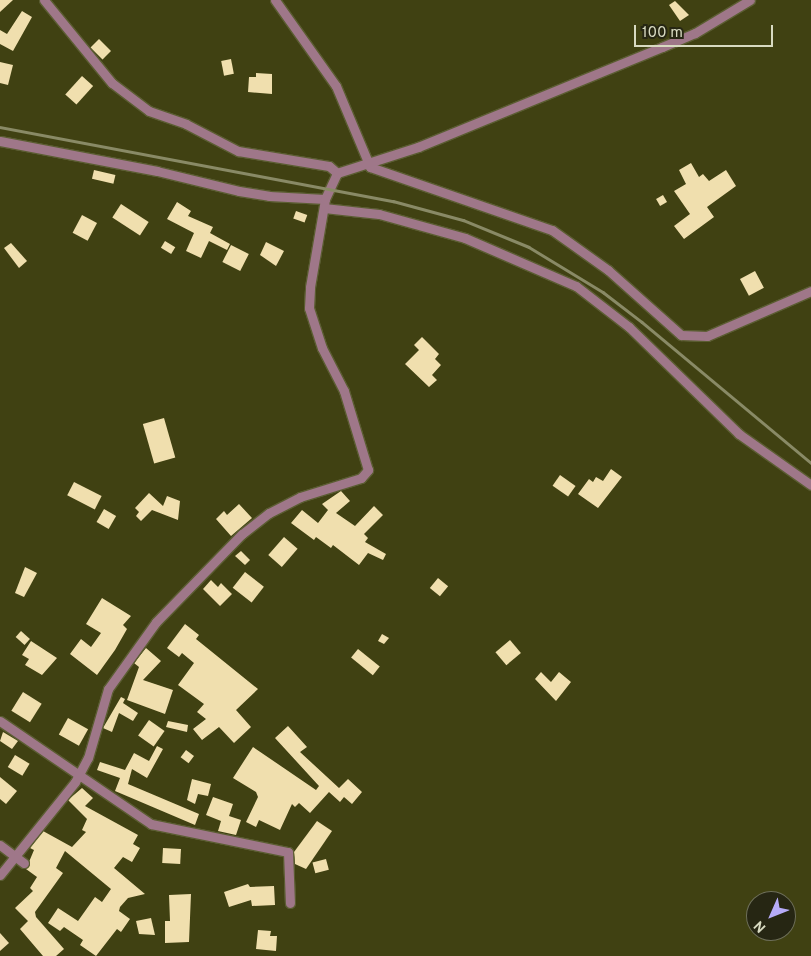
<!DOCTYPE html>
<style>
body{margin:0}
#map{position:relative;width:811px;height:956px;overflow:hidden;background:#404112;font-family:Overpass,sans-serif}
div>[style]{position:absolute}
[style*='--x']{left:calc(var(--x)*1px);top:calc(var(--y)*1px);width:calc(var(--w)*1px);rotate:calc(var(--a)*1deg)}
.building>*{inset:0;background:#f0dfae;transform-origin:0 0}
.roads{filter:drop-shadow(1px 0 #5b5d32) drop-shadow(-1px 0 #5b5d32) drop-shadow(0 1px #5b5d32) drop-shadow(0 -1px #5b5d32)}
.minor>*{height:9px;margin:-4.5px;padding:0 4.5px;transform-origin:4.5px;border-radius:4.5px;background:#9f7789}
.rail>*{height:2.5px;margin:-1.25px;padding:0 1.25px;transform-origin:1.25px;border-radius:1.25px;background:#898a66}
span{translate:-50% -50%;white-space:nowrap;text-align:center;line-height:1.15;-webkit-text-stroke:5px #262613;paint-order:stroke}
.north{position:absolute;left:746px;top:891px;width:50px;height:50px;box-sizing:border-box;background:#262613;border:1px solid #6d6e59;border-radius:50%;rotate:226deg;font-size:14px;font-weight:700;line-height:20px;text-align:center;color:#d8dac1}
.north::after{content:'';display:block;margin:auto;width:18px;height:22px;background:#b6abf8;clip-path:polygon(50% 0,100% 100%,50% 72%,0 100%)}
.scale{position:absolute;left:634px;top:25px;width:139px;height:22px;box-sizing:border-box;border:2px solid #d8dac1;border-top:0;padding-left:6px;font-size:15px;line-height:18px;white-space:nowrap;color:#d8dac1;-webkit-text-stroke:4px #262613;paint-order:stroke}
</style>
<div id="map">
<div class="building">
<div style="clip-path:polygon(0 0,13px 0,0 12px)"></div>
<div style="clip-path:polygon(675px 1px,689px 15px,680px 21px,669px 5px)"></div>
<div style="clip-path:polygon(22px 11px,32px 17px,13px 51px,0 44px,0 30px,7px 34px)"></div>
<div style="left:99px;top:39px;width:17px;height:12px;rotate:45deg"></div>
<div style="left:231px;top:59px;width:15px;height:10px;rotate:79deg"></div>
<div style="clip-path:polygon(0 62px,13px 65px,8px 85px,0 83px)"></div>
<div style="clip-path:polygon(256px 73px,272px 74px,272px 94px,248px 92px,249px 77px,256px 77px)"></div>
<div style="left:82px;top:76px;width:15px;height:25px;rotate:42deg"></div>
<div style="clip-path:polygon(691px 163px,699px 177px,703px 174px,709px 181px,726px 170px,736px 186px,707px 207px,714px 217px,684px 239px,674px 226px,690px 214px,674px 191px,686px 184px,679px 170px)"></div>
<div style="left:94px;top:170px;width:22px;height:9px;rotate:13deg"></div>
<div style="left:663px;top:195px;width:8px;height:8px;rotate:60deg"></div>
<div style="clip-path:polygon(177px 202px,191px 211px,188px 216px,213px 227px,210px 233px,230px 244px,227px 250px,209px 241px,201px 258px,186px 251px,194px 233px,167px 219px)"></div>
<div style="left:121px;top:204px;width:33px;height:16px;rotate:33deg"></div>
<div style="left:296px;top:211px;width:12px;height:8px;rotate:20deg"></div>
<div style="left:82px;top:215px;width:17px;height:20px;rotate:28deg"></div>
<div style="left:165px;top:241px;width:12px;height:8px;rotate:31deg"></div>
<div style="clip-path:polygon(266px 242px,284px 251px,276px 266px,260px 255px)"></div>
<div style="clip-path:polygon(11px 243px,27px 261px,19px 268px,4px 248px)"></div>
<div style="left:231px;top:245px;width:20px;height:19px;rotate:27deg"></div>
<div style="left:755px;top:271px;width:19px;height:17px;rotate:62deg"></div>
<div style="clip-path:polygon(422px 337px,439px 354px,435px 359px,441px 365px,432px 375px,437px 380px,429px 387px,405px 364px,419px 350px,414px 345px)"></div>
<div style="left:164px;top:418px;width:41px;height:22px;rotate:74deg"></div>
<div style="clip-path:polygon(611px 469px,622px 477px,598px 508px,578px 494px,589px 479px,593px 482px,596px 477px,603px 481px)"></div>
<div style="left:560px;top:475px;width:19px;height:13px;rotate:35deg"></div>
<div style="left:74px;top:482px;width:31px;height:15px;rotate:27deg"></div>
<div style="clip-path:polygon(341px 491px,350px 501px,336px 513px,355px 526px,374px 506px,383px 515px,364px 534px,368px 538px,365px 542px,386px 554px,383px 560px,368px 553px,359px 565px,333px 545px,331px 548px,316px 537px,314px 540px,291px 523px,302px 510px,318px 523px,328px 510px,322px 504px)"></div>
<div style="clip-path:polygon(149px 493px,163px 506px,167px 496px,180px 501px,178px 520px,152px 510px,141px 521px,136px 516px,139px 512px,135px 508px)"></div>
<div style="clip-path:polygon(239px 504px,252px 518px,231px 536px,216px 519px,224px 511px,227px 515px)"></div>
<div style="left:104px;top:509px;width:14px;height:15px;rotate:30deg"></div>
<div style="left:284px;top:537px;width:18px;height:24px;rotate:41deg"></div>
<div style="clip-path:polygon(241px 551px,250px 560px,245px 565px,235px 556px)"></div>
<div style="clip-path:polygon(25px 567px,37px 573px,24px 597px,15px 593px)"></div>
<div style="left:245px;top:572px;width:24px;height:20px;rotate:38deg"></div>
<div style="left:438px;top:578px;width:13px;height:13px;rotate:39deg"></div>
<div style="clip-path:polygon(211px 580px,218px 587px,221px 583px,232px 594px,220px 606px,203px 589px)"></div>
<div style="clip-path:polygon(102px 598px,131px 616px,123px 625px,127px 629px,115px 650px,97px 675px,70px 654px,81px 639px,91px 647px,101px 633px,86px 624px)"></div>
<div style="clip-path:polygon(185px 624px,199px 635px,196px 639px,258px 689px,236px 710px,251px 727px,234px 743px,219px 727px,202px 740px,193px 729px,206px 719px,197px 712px,204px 704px,178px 685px,194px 663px,182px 653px,179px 657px,167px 648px)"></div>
<div style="left:21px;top:631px;width:12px;height:8px;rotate:42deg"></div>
<div style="clip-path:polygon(382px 634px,389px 638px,384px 644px,378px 641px)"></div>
<div style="left:510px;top:640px;width:17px;height:19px;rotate:50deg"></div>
<div style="clip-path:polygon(31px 641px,57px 658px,42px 675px,25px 665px,29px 659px,22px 655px)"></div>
<div style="clip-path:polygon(146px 648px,161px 661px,143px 680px,173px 690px,165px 714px,127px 700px,139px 667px,134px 663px)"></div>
<div style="left:358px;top:649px;width:28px;height:11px;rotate:39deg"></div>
<div style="clip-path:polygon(541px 672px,551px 682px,559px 672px,571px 682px,556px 701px,535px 679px)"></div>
<div style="left:23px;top:692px;width:22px;height:22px;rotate:32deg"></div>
<div style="clip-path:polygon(121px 697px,125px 699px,123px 703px,138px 713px,133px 721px,119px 713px,112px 732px,103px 728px)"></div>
<div style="left:68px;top:718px;width:23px;height:19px;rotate:29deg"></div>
<div style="left:149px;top:720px;width:19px;height:19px;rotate:35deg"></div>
<div style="clip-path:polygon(168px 721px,188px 725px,187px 732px,166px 727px)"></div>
<div style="clip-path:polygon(288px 726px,307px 747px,300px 752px,339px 788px,348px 779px,362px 792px,352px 804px,344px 797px,340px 802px,329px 792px,310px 813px,299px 803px,295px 807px,292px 804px,280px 830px,259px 820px,256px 827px,246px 822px,258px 797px,256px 792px,233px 778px,253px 747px,316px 790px,319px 786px,275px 738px)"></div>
<div style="clip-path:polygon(3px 732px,18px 741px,12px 749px,0 741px)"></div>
<div style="clip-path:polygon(157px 746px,163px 749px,147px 778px,132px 769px,128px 784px,199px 814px,195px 825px,115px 791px,120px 778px,97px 770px,100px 762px,125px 770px,134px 753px,149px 761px)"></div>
<div style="left:186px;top:750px;width:10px;height:9px;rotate:37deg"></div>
<div style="left:15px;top:755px;width:17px;height:14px;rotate:31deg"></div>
<div style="clip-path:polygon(0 777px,17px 791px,6px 804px,0 799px)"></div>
<div style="clip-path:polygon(192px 779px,211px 784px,208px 796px,198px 794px,195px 804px,187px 800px)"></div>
<div style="clip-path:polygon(82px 788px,93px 798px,85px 806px,138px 835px,133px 844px,140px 848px,132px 862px,123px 857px,114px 868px,145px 894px,128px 898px,120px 907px,119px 911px,130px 919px,121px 932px,117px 929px,96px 956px,80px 945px,83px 940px,64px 927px,60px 931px,48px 923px,58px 908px,78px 921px,95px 897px,102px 902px,111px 889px,65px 851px,56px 868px,63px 873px,35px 912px,36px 917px,64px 949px,56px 956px,43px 956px,20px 929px,28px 921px,15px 908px,33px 891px,30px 888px,37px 877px,26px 869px,34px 850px,30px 848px,43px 831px,72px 847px,86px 832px,82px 830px,87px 819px,68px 800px)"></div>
<div style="clip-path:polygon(213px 797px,233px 804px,229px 816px,241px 820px,236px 835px,218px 831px,221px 821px,206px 815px)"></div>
<div style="clip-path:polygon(317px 821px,332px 831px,306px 869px,295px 864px,294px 852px)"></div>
<div style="left:163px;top:848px;width:18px;height:15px;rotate:3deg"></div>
<div style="left:326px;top:859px;width:11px;height:14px;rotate:75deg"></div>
<div style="clip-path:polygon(248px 884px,250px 887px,274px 886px,275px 905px,252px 906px,251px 900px,229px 907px,224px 892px)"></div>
<div style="clip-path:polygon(191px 894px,189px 942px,165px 943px,165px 921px,170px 921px,169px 895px)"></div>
<div style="clip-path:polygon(151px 918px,155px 935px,139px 934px,136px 921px)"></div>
<div style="clip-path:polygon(258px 930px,271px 931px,270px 936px,277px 936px,276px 951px,256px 949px)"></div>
<div style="clip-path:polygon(0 933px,9px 943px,0 951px)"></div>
</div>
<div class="roads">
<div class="minor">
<div style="--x:44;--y:0;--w:107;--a:50.7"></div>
<div style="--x:112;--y:83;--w:46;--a:37.1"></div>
<div style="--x:149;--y:111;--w:39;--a:19"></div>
<div style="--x:186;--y:124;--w:59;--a:27.4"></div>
<div style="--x:238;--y:151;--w:92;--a:9.4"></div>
<div style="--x:329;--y:166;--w:11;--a:41"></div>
<div style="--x:275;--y:0;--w:105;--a:54.7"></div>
<div style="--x:336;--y:86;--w:88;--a:67.2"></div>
<div style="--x:370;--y:167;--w:193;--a:19.1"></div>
<div style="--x:552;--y:230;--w:69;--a:35.5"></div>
<div style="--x:608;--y:270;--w:98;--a:41.7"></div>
<div style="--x:681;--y:335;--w:26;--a:2"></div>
<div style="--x:707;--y:336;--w:113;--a:-23.4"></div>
<div style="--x:0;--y:141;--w:160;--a:10.8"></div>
<div style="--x:157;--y:171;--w:84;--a:13.7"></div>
<div style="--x:239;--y:191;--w:30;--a:9"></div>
<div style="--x:269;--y:196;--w:56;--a:3.1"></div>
<div style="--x:324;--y:208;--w:55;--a:6.2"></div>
<div style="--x:379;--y:214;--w:89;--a:15.6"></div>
<div style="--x:465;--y:238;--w:121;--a:23.4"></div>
<div style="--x:576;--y:286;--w:67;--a:37.7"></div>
<div style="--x:629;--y:327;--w:153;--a:44.2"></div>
<div style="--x:739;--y:434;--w:88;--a:35.3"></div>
<div style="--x:0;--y:721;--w:183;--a:34.3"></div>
<div style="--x:151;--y:824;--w:140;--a:11.6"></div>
<div style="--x:288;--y:852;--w:51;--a:87.8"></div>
<div style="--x:0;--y:845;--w:30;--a:37"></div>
<div style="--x:0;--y:875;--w:119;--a:-51.1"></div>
<div style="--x:75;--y:782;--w:27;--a:-62"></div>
<div style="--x:88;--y:758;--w:72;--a:-73.8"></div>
<div style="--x:108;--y:689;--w:82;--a:-54.4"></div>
<div style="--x:156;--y:622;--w:123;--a:-45.7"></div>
<div style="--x:242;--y:534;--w:34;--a:-38"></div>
<div style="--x:269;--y:513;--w:35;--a:-27"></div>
<div style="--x:300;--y:497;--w:64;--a:-17.3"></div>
<div style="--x:361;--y:478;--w:11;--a:-49"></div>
<div style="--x:368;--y:470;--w:83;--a:-106.9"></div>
<div style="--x:344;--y:391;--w:48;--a:-117.1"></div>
<div style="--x:322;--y:348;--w:42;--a:-108"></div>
<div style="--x:309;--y:308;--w:21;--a:-87"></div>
<div style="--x:310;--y:287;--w:89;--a:-80.3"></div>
<div style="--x:325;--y:199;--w:29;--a:-65"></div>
<div style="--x:337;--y:173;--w:85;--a:-17.8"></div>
<div style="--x:418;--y:147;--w:264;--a:-22.3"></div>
<div style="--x:662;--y:47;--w:36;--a:-23"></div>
<div style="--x:695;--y:33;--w:64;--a:-31"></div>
</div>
</div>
<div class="rail">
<div style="--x:0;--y:127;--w:400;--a:10.7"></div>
<div style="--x:393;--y:201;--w:73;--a:15.2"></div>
<div style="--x:463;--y:220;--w:71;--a:22.2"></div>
<div style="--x:529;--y:247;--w:87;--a:31.3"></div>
<div style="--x:603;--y:292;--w:49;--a:37.6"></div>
<div style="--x:642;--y:322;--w:220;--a:39.8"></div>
</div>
<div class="north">N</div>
<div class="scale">100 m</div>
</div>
